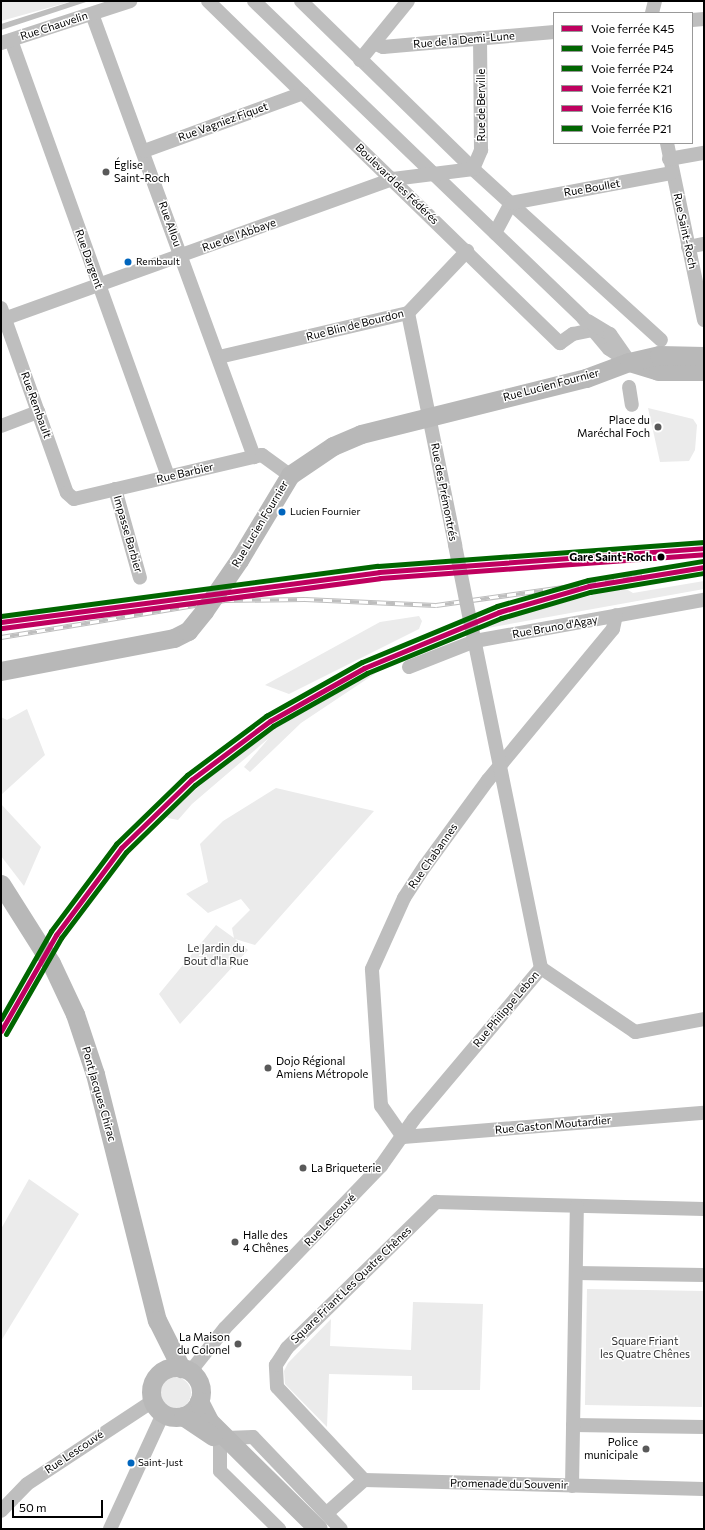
<!DOCTYPE html>
<meta charset="utf-8">
<style>
body{margin:0}
#map{position:relative;width:705px;height:1530px;overflow:hidden;background:#fff;font-family:Commissioner,sans-serif}
div>[style]{position:absolute}
[style*='--x']{left:calc(var(--x)*1px);top:calc(var(--y)*1px);width:calc(var(--w)*1px);rotate:calc(var(--a)*1deg)}
.green>*{inset:0;background:#ebebeb;transform-origin:0 0}
.round{border-radius:50%}
.water>*{inset:0;background:#bebebe}
.minor>*{height:14px;margin:-7px;padding:0 7px;transform-origin:7px;border-radius:7px;background:#bebebe}
.secondary>*{height:19px;margin:-9.5px;padding:0 9.5px;transform-origin:9.5px;border-radius:9.5px;background:#b8b8b8}
.secondary>.ring{margin:-9.5px;padding:0;box-sizing:content-box;background:none;border:19px solid #b8b8b8;border-radius:50%}
.rail>*{height:4.5px;margin-top:-2.25px;transform-origin:0;background:repeating-linear-gradient(90deg,#fff 0 9px,#bebebe 0 18px);box-sizing:border-box;border-block:1px solid #bebebe}
.minor-bridge>*{height:14px;margin:-7px;padding:0 7px;transform-origin:7px;border-radius:7px;background:#bebebe}
.secondary-bridge>*{height:19px;margin:-9.5px;padding:0 9.5px;transform-origin:9.5px;border-radius:9.5px;background:#b8b8b8}
.rail-1>*{height:5px;margin:-2.5px;padding:0 2.5px;transform-origin:2.5px;border-radius:2.5px;background:#bf005f}
.rail-2>*{height:5px;margin:-2.5px;padding:0 2.5px;transform-origin:2.5px;border-radius:2.5px;background:#060}
.rail-3>*{height:5px;margin:-2.5px;padding:0 2.5px;transform-origin:2.5px;border-radius:2.5px;background:#060}
.rail-4>*{height:5px;margin:-2.5px;padding:0 2.5px;transform-origin:2.5px;border-radius:2.5px;background:#bf005f}
.rail-5>*{height:5px;margin:-2.5px;padding:0 2.5px;transform-origin:2.5px;border-radius:2.5px;background:#bf005f}
.rail-6>*{height:5px;margin:-2.5px;padding:0 2.5px;transform-origin:2.5px;border-radius:2.5px;background:#060}
.dots>*{width:11px;height:11px;translate:-50% -50%;box-sizing:border-box;border:2px solid #fff;border-radius:50%}
span{translate:-50% -50%;white-space:nowrap;text-align:center;line-height:1.15;-webkit-text-stroke:3px #fff;paint-order:stroke}
.bus-label{font-size:10px;color:#000}
.left{translate:0 -50%;text-align:left}
.street-label{font-size:11px;color:#000}
.poi-label{font-size:11px;color:#000}
.right{translate:-100% -50%;text-align:right}
.stop-label{font-size:11px;color:#000;font-weight:700}
.park-label{font-size:11px;color:#323232}
.frame{position:absolute;inset:0;border:2px solid #000;pointer-events:none}
.legend{position:absolute;left:553px;top:12px;width:140px;height:132px;box-sizing:border-box;background:#fff;border:1px solid #999;margin:0;padding:5px 7px;list-style:none;font-size:12px;color:#000}
.legend li{display:flex;align-items:center;gap:8px;height:20px}
.legend b{width:20px;border:1px solid #999}
.scale{position:absolute;left:12px;top:1500px;width:91px;height:18px;box-sizing:border-box;border:2px solid #000;border-top:0;padding-left:5px;font-size:12px;line-height:14px;white-space:nowrap;color:#000;-webkit-text-stroke:3px #fff;paint-order:stroke}
</style>
<div id="map">
<div class="green">
<div style="clip-path:polygon(1px 1px,73px 1px,1px 21px)"></div>
<div style="clip-path:polygon(648px 408px,693px 419px,697px 425px,695px 450px,689px 461px,660px 462px)"></div>
<div style="clip-path:polygon(704px 581px,704px 589px,482px 629px,478px 625px,623px 587px,633px 593px)"></div>
<div style="clip-path:polygon(419px 616px,422px 621px,419px 629px,289px 694px,265px 685px,380px 622px)"></div>
<div style="clip-path:polygon(397px 659px,301px 723px,250px 772px,244px 767px,269px 738px,192px 804px,178px 820px,168px 818px,165px 814px,209px 773px,277px 723px)"></div>
<div style="clip-path:polygon(27px 709px,45px 755px,1px 795px,1px 717px,7px 720px)"></div>
<div style="clip-path:polygon(276px 788px,374px 811px,255px 945px,235px 939px,248px 950px,180px 1024px,159px 994px,216px 925px,234px 938px,232px 928px,250px 910px,241px 899px,208px 913px,186px 894px,208px 882px,200px 844px,223px 821px)"></div>
<div style="clip-path:polygon(1px 804px,41px 847px,24px 886px,1px 856px)"></div>
<div style="clip-path:polygon(29px 1179px,79px 1214px,1px 1341px,1px 1229px)"></div>
<div style="left:587px;top:1289px;width:117px;height:116px;rotate:1deg"></div>
<div style="clip-path:polygon(413px 1302px,483px 1304px,480px 1390px,412px 1390px,412px 1376px,329px 1374px,327px 1427px,285px 1384px,284px 1371px,288px 1363px,331px 1319px,330px 1346px,411px 1350px)"></div>
<div class="round" style="left:159px;top:1377px;width:32px;height:32px"></div>
</div>
<div class="water">
<div style="clip-path:polygon(73px 1px,89px 1px,1px 30px,1px 24px)"></div>
</div>
<div class="minor">
<div style="--x:208;--y:1;--w:491;--a:44.2"></div>
<div style="--x:560;--y:343;--w:16;--a:-35"></div>
<div style="--x:573;--y:334;--w:19;--a:-12"></div>
<div style="--x:254;--y:1;--w:457;--a:43.9"></div>
<div style="--x:583;--y:318;--w:40;--a:50"></div>
<div style="--x:609;--y:349;--w:24;--a:33"></div>
<div style="--x:301;--y:1;--w:240;--a:44.3"></div>
<div style="--x:473;--y:169;--w:254;--a:42.3"></div>
<div style="--x:652;--y:13;--w:12;--a:-76"></div>
<div style="--x:92;--y:14;--w:472;--a:69.9"></div>
<div style="--x:692;--y:20;--w:12;--a:-5"></div>
<div style="--x:11;--y:40;--w:464;--a:70.2"></div>
<div style="--x:1;--y:43;--w:136;--a:-18"></div>
<div style="--x:374;--y:43;--w:10;--a:24"></div>
<div style="--x:383;--y:47;--w:172;--a:-5"></div>
<div style="--x:360;--y:60;--w:76;--a:-50.9"></div>
<div style="--x:667;--y:143;--w:181;--a:78.2"></div>
<div style="--x:144;--y:151;--w:169;--a:-20"></div>
<div style="--x:669;--y:159;--w:36;--a:-10"></div>
<div style="--x:495;--y:233;--w:34;--a:-62"></div>
<div style="--x:511;--y:203;--w:164;--a:-10.6"></div>
<div style="--x:688;--y:247;--w:16;--a:-11"></div>
<div style="--x:1;--y:308;--w:196;--a:70.4"></div>
<div style="--x:67;--y:493;--w:9;--a:41"></div>
<div style="--x:74;--y:499;--w:193;--a:-13.2"></div>
<div style="--x:262;--y:455;--w:34;--a:36"></div>
<div style="--x:408;--y:313;--w:237;--a:78.5"></div>
<div style="--x:1;--y:320;--w:417;--a:-19.8"></div>
<div style="--x:393;--y:179;--w:81;--a:-7.1"></div>
<div style="--x:473;--y:169;--w:21;--a:-67"></div>
<div style="--x:481;--y:150;--w:112;--a:-90.5"></div>
<div style="--x:588;--y:321;--w:26;--a:31"></div>
<div style="--x:610;--y:334;--w:32;--a:55"></div>
<div style="--x:219;--y:357;--w:194;--a:-13.1"></div>
<div style="--x:408;--y:313;--w:86;--a:-46.4"></div>
<div style="--x:629;--y:387;--w:18;--a:81"></div>
<div style="--x:1;--y:426;--w:40;--a:-21"></div>
<div style="--x:115;--y:489;--w:92;--a:74.3"></div>
<div style="--x:409;--y:667;--w:71;--a:-21.5"></div>
<div style="--x:475;--y:641;--w:233;--a:-10.2"></div>
<div style="--x:541;--y:968;--w:114;--a:34.2"></div>
<div style="--x:635;--y:1032;--w:70;--a:-10.7"></div>
<div style="--x:403;--y:1137;--w:38;--a:-125"></div>
<div style="--x:381;--y:1106;--w:137;--a:-93.8"></div>
<div style="--x:372;--y:969;--w:78;--a:-65.7"></div>
<div style="--x:404;--y:898;--w:38;--a:-57"></div>
<div style="--x:425;--y:866;--w:107;--a:-53.8"></div>
<div style="--x:488;--y:780;--w:196;--a:-50.4"></div>
<div style="--x:613;--y:629;--w:14;--a:-78"></div>
<div style="--x:403;--y:1137;--w:302;--a:-4.6"></div>
<div style="--x:576;--y:1273;--w:128;--a:0.9"></div>
<div style="--x:190;--y:1372;--w:56;--a:-51.5"></div>
<div style="--x:225;--y:1328;--w:225;--a:-46.1"></div>
<div style="--x:381;--y:1166;--w:57;--a:-54.9"></div>
<div style="--x:414;--y:1119;--w:197;--a:-49.9"></div>
<div style="--x:541;--y:968;--w:345;--a:-101.5"></div>
<div style="--x:573;--y:1425;--w:131;--a:0.9"></div>
<div style="--x:226;--y:1438;--w:27;--a:-2"></div>
<div style="--x:253;--y:1437;--w:127;--a:46.3"></div>
<div style="--x:220;--y:1443;--w:28;--a:90"></div>
<div style="--x:220;--y:1471;--w:83;--a:44.5"></div>
<div style="--x:364;--y:1480;--w:127;--a:-133.1"></div>
<div style="--x:277;--y:1387;--w:22;--a:-93"></div>
<div style="--x:276;--y:1365;--w:20;--a:-57"></div>
<div style="--x:287;--y:1348;--w:209;--a:-44.4"></div>
<div style="--x:436;--y:1202;--w:268;--a:1.5"></div>
<div style="--x:572;--y:1486;--w:280;--a:-89"></div>
<div style="--x:1;--y:1511;--w:37;--a:-46"></div>
<div style="--x:27;--y:1484;--w:151;--a:-33.4"></div>
<div style="--x:327;--y:1513;--w:50;--a:-41.7"></div>
<div style="--x:364;--y:1480;--w:340;--a:1.5"></div>
<div style="--x:110;--y:1529;--w:127;--a:-65.3"></div>
</div>
<div class="secondary">
<div style="--x:629;--y:362;--w:30;--a:17"></div>
<div style="--x:658;--y:371;--w:46;--a:0"></div>
<div style="--x:239;--y:560;--w:99;--a:-59"></div>
<div style="--x:290;--y:475;--w:52;--a:-34"></div>
<div style="--x:333;--y:446;--w:30;--a:-23"></div>
<div style="--x:361;--y:434;--w:232;--a:-14"></div>
<div style="--x:586;--y:378;--w:46;--a:-20.4"></div>
<div style="--x:629;--y:362;--w:31;--a:-13"></div>
<div style="--x:659;--y:355;--w:45;--a:1.3"></div>
<div style="--x:1;--y:671;--w:176;--a:-10.8"></div>
<div style="--x:174;--y:638;--w:16;--a:-27"></div>
<div style="--x:188;--y:631;--w:26;--a:-51"></div>
<div style="--x:1;--y:884;--w:93;--a:57.7"></div>
<div style="--x:51;--y:963;--w:56;--a:64.8"></div>
<div style="--x:75;--y:1014;--w:63;--a:71.6"></div>
<div style="--x:95;--y:1074;--w:254;--a:75.9"></div>
<div style="--x:157;--y:1320;--w:54;--a:63.4"></div>
<div class="ring" style="left:151px;top:1367px;width:31px;height:31px"></div>
<div style="--x:199;--y:1401;--w:22;--a:63"></div>
<div style="--x:209;--y:1421;--w:153;--a:44.7"></div>
<div style="--x:183;--y:1416;--w:36;--a:34"></div>
</div>
<div class="rail">
<div style="--x:1;--y:637;--w:227;--a:-9.4"></div>
<div style="--x:225;--y:600;--w:80;--a:-0.7"></div>
<div style="--x:305;--y:599;--w:131;--a:2.6"></div>
<div style="--x:436;--y:605;--w:208;--a:-8"></div>
</div>
<div class="minor-bridge">
<div style="--x:455;--y:545;--w:87;--a:78.7"></div>
</div>
<div class="secondary-bridge">
<div style="--x:204;--y:611;--w:62;--a:-55.5"></div>
</div>
<div class="rail-1">
<div style="--x:1;--y:1031;--w:111;--a:-60.2"></div>
<div style="--x:56;--y:935;--w:109;--a:-53.2"></div>
<div style="--x:121;--y:848;--w:98;--a:-44.2"></div>
<div style="--x:191;--y:780;--w:99;--a:-36.8"></div>
<div style="--x:270;--y:721;--w:108;--a:-29.4"></div>
<div style="--x:364;--y:668;--w:146;--a:-22.5"></div>
<div style="--x:499;--y:612;--w:94;--a:-16.1"></div>
<div style="--x:589;--y:586;--w:117;--a:-9.4"></div>
</div>
<div class="rail-2">
<div style="--x:6;--y:1034;--w:111;--a:-60.2"></div>
<div style="--x:61;--y:938;--w:108;--a:-52.9"></div>
<div style="--x:126;--y:852;--w:96;--a:-44.2"></div>
<div style="--x:195;--y:785;--w:98;--a:-37.1"></div>
<div style="--x:273;--y:726;--w:108;--a:-29.4"></div>
<div style="--x:367;--y:673;--w:145;--a:-22.3"></div>
<div style="--x:501;--y:618;--w:93;--a:-16.3"></div>
<div style="--x:590;--y:592;--w:116;--a:-9.5"></div>
</div>
<div class="rail-3">
<div style="--x:1;--y:1019;--w:101;--a:-60.4"></div>
<div style="--x:51;--y:931;--w:109;--a:-53.2"></div>
<div style="--x:116;--y:844;--w:99;--a:-44.2"></div>
<div style="--x:187;--y:775;--w:99;--a:-36.8"></div>
<div style="--x:266;--y:716;--w:110;--a:-29.4"></div>
<div style="--x:362;--y:662;--w:146;--a:-22.5"></div>
<div style="--x:497;--y:606;--w:95;--a:-15.9"></div>
<div style="--x:588;--y:580;--w:117;--a:-9.4"></div>
</div>
<div class="rail-4">
<div style="--x:1;--y:622;--w:381;--a:-7.5"></div>
<div style="--x:379;--y:572;--w:326;--a:-4.2"></div>
</div>
<div class="rail-5">
<div style="--x:2;--y:628;--w:381;--a:-7.5"></div>
<div style="--x:380;--y:578;--w:325;--a:-4.2"></div>
</div>
<div class="rail-6">
<div style="--x:1;--y:616;--w:380;--a:-7.6"></div>
<div style="--x:378;--y:566;--w:327;--a:-4.2"></div>
</div>
<div class="dots">
<div style="left:106px;top:172px;background:#595959"></div>
<div style="left:128px;top:262px;background:#0065bd"></div>
<div style="left:658px;top:427px;background:#595959"></div>
<div style="left:282px;top:512px;background:#0065bd"></div>
<div style="left:661px;top:557px;background:#000"></div>
<div style="left:268px;top:1068px;background:#595959"></div>
<div style="left:303px;top:1168px;background:#595959"></div>
<div style="left:235px;top:1242px;background:#595959"></div>
<div style="left:238px;top:1344px;background:#595959"></div>
<div style="left:646px;top:1449px;background:#595959"></div>
<div style="left:131px;top:1463px;background:#0065bd"></div>
</div>
<div class="bus-label">
<span class="left" style="left:136px;top:262px">Rembault</span>
<span class="left" style="left:290px;top:512px">Lucien Fournier</span>
<span class="left" style="left:138px;top:1463px">Saint-Just</span>
</div>
<div class="street-label">
<span style="left:54px;top:26px;rotate:-18deg">Rue Chauvelin</span>
<span style="left:464px;top:40px;rotate:-5deg">Rue de la Demi-Lune</span>
<span style="left:481px;top:105px;rotate:-90deg">Rue de Berville</span>
<span style="left:223px;top:122px;rotate:-20deg">Rue Vagniez Fiquet</span>
<span style="left:397px;top:184px;rotate:44deg">Boulevard des Fédérés</span>
<span style="left:592px;top:188px;rotate:-10deg">Rue Boullet</span>
<span style="left:170px;top:224px;rotate:70deg">Rue Allou</span>
<span style="left:685px;top:231px;rotate:78deg">Rue Saint-Roch</span>
<span style="left:239px;top:235px;rotate:-20deg">Rue de l'Abbaye</span>
<span style="left:89px;top:259px;rotate:70deg">Rue Dargent</span>
<span style="left:355px;top:325px;rotate:-14deg">Rue Blin de Bourdon</span>
<span style="left:551px;top:385px;rotate:-15deg">Rue Lucien Fournier</span>
<span style="left:36px;top:405px;rotate:70deg">Rue Rembault</span>
<span style="left:185px;top:473px;rotate:-13deg">Rue Barbier</span>
<span style="left:444px;top:492px;rotate:79deg">Rue des Prémontrés</span>
<span style="left:260px;top:524px;rotate:-59deg">Rue Lucien Fournier</span>
<span style="left:128px;top:534px;rotate:74deg">Impasse Barbier</span>
<span style="left:555px;top:627px;rotate:-10deg">Rue Bruno d'Agay</span>
<span style="left:433px;top:856px;rotate:-55deg">Rue Chabannes</span>
<span style="left:506px;top:1009px;rotate:-50deg">Rue Philippe Lebon</span>
<span style="left:99px;top:1094px;rotate:74deg">Pont Jacques Chirac</span>
<span style="left:553px;top:1125px;rotate:-5deg">Rue Gaston Moutardier</span>
<span style="left:330px;top:1220px;rotate:-46deg">Rue Lescouvé</span>
<span style="left:351px;top:1285px;rotate:-44deg">Square Friant Les Quatre Chênes</span>
<span style="left:74px;top:1452px;rotate:-34deg">Rue Lescouvé</span>
<span style="left:509px;top:1484px;rotate:1deg">Promenade du Souvenir</span>
</div>
<div class="poi-label">
<span class="left" style="left:114px;top:172px">Église<br>Saint-Roch</span>
<span class="right" style="left:650px;top:427px">Place du<br>Maréchal Foch</span>
<span class="left" style="left:276px;top:1068px">Dojo Régional<br>Amiens Métropole</span>
<span class="left" style="left:311px;top:1168px">La Briqueterie</span>
<span class="left" style="left:243px;top:1242px">Halle des<br>4 Chênes</span>
<span class="right" style="left:230px;top:1344px">La Maison<br>du Colonel</span>
<span class="right" style="left:638px;top:1449px">Police<br>municipale</span>
</div>
<div class="stop-label">
<span class="right" style="left:652px;top:557px">Gare Saint-Roch</span>
</div>
<div class="park-label">
<span style="left:216px;top:955px">Le Jardin du<br>Bout d'la Rue</span>
<span style="left:645px;top:1348px">Square Friant<br>les Quatre Chênes</span>
</div>
<div class="frame"></div>
<ul class="legend">
<li><b style="height:5px;background:#bf005f"></b>Voie ferrée K45</li>
<li><b style="height:5px;background:#060"></b>Voie ferrée P45</li>
<li><b style="height:5px;background:#060"></b>Voie ferrée P24</li>
<li><b style="height:5px;background:#bf005f"></b>Voie ferrée K21</li>
<li><b style="height:5px;background:#bf005f"></b>Voie ferrée K16</li>
<li><b style="height:5px;background:#060"></b>Voie ferrée P21</li>
</ul>
<div class="scale">50 m</div>
</div>
